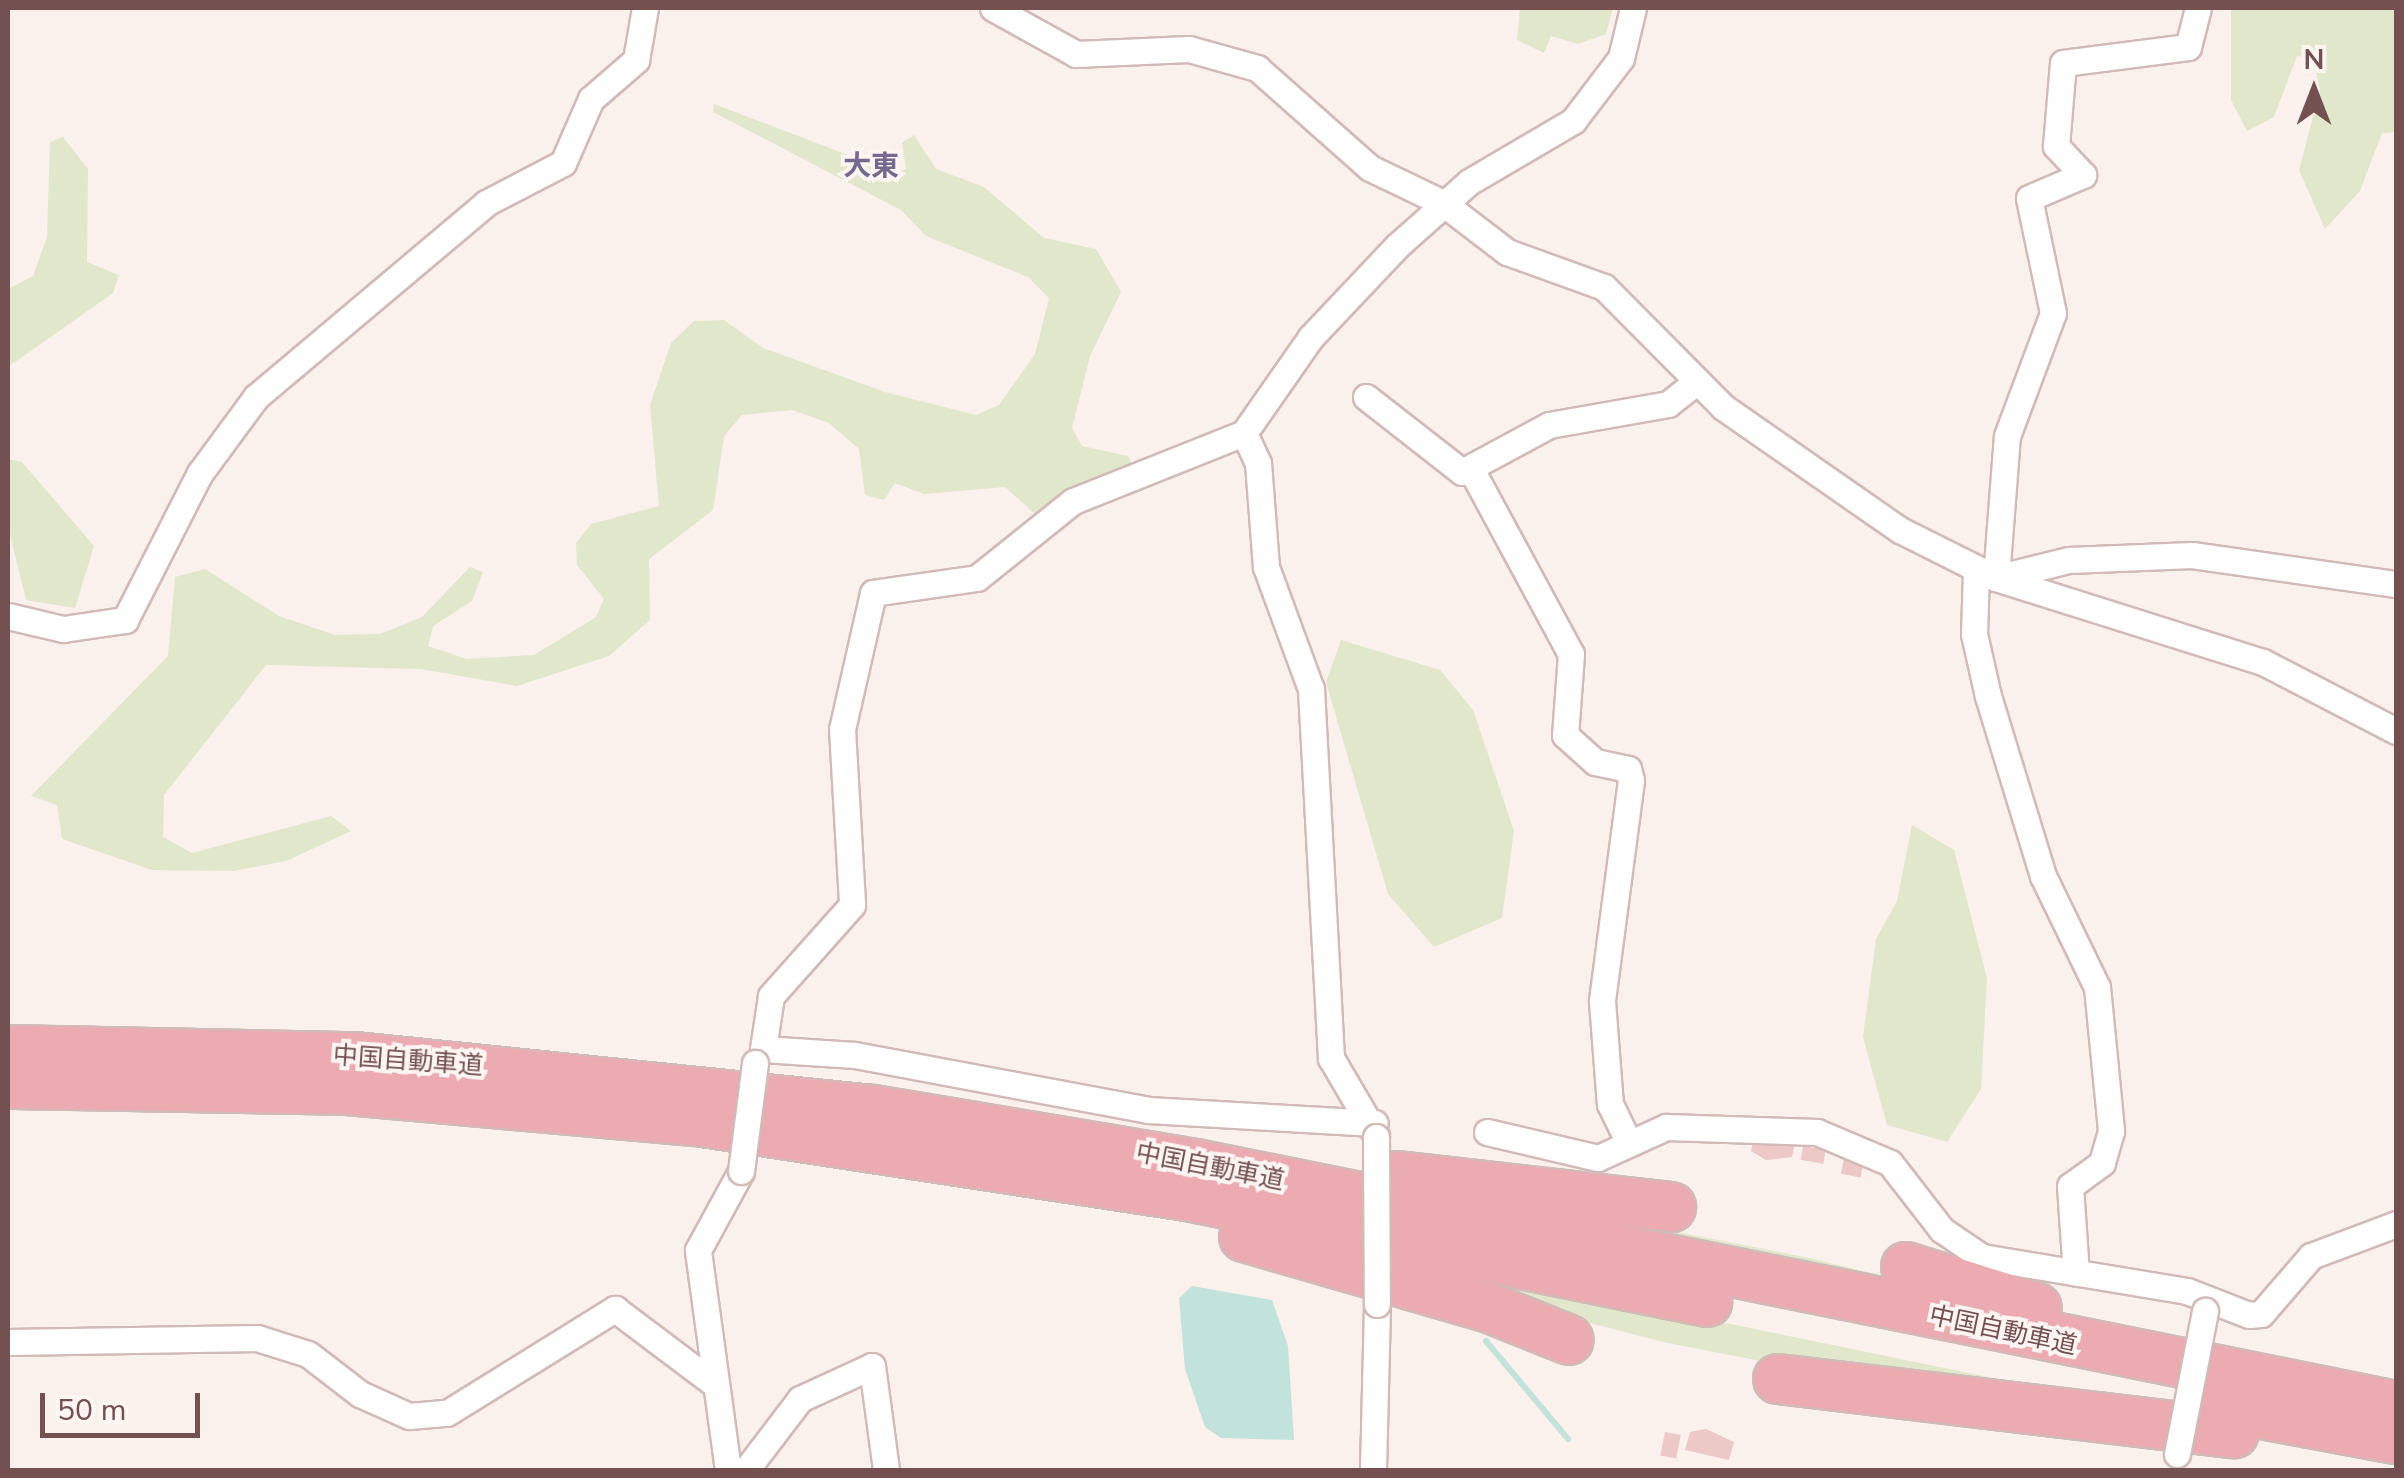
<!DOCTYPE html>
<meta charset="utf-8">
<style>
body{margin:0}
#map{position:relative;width:2404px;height:1478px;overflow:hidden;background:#faf0ec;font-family:"Nunito Sans","Noto Sans JP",sans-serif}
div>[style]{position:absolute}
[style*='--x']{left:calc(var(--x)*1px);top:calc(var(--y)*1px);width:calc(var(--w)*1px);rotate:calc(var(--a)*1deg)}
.green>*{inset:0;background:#e0e7cb}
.water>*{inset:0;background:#c2e2dc}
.stream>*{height:6px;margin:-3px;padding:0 3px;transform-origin:3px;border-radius:3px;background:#c2e2dc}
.building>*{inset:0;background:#ecc8c7;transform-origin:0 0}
.roads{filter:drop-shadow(2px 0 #d1bab7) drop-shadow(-2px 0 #d1bab7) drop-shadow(0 2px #d1bab7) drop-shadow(0 -2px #d1bab7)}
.street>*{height:25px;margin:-12.5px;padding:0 12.5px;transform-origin:12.5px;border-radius:12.5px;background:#fff}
.highway>*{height:48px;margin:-24px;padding:0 24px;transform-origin:24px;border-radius:24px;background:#ecabb0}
.bridges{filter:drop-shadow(2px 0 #d1bab7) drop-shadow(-2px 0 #d1bab7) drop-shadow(0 2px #d1bab7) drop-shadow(0 -2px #d1bab7)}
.street-bridge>*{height:25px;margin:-12.5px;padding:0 12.5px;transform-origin:12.5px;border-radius:12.5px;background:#fff}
span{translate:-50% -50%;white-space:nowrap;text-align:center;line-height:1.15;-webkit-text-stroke:8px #fdf5f2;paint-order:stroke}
.street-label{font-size:25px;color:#735151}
.neighbourhood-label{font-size:28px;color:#75698e;font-weight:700}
.frame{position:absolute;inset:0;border:10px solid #735151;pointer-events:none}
.north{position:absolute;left:2264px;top:40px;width:100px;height:100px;-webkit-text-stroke:8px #fdf5f2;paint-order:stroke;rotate:0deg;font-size:28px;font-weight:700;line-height:40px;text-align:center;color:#735151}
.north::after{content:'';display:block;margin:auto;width:35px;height:45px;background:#735151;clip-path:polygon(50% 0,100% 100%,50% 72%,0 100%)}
.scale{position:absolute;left:40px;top:1393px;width:160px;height:45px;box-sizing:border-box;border:5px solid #735151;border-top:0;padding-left:12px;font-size:30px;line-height:35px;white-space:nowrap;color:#735151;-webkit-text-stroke:8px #fdf5f2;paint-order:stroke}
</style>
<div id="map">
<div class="green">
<div style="clip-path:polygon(1520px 8px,1613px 8px,1606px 34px,1578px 44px,1551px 36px,1544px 53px,1517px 40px)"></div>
<div style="clip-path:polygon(2231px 8px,2396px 8px,2396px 132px,2382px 133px,2360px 191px,2325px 229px,2299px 170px,2320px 90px,2313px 57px,2297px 56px,2274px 117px,2247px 131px,2231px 100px)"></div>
<div style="clip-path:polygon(714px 104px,895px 173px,906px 169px,902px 143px,914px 135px,936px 169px,984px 187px,1044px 238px,1096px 249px,1121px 292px,1090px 356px,1072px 428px,1082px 446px,1128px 456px,1135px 469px,1034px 513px,1005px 487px,924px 494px,895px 483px,884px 500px,865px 495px,859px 449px,829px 423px,792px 410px,742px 415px,724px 436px,713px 510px,649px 559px,650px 620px,609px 656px,517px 686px,421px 669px,266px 665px,164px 795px,163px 837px,192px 853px,331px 816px,351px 831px,286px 861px,233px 871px,152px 870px,62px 839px,57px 805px,31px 796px,168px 656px,175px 577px,205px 569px,279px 616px,335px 635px,380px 634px,422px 617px,470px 567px,483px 572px,472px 601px,433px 626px,428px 646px,467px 659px,534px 655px,596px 617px,604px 599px,577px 565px,576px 543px,591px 524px,659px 506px,650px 405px,671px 343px,694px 321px,724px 320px,763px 348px,885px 392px,976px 415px,999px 405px,1035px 354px,1049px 298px,1028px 277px,926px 236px,901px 210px,713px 112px)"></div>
<div style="clip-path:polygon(63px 137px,88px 169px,87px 262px,119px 275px,113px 293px,8px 367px,8px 289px,33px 276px,47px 237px,50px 142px)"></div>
<div style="clip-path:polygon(8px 459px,22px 462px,94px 546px,75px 608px,26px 600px,8px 526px)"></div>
<div style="clip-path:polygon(1341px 640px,1440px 670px,1473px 710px,1514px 831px,1502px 918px,1434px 947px,1388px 894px,1326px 682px)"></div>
<div style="clip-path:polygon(1912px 825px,1954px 850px,1987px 978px,1981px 1089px,1947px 1142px,1887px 1125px,1863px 1037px,1876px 939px,1897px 901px)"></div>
<div style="clip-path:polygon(1503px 1198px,1814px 1259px,2042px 1315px,1812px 1272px)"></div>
<div style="clip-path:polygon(1443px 1264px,1769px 1332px,2070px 1394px,1787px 1366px,1663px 1342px,1502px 1300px)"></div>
</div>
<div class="water">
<div style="clip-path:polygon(1192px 1286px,1272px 1300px,1288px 1346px,1294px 1440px,1221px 1438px,1205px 1427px,1185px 1369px,1179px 1298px)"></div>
</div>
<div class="stream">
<div style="--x:1486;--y:1341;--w:128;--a:50.1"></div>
</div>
<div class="building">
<div style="clip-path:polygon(1754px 1136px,1795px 1142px,1792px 1157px,1766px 1160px,1751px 1151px)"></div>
<div style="left:1803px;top:1146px;width:23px;height:14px;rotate:10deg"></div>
<div style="left:1844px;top:1158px;width:20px;height:16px;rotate:11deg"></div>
<div style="clip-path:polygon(1706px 1429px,1734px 1442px,1729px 1460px,1685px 1450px,1690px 1432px)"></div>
<div style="left:1665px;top:1432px;width:16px;height:24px;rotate:11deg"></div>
</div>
<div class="roads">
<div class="street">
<div style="--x:993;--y:8;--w:95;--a:29"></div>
<div style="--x:1076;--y:54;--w:113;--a:-2.5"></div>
<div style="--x:1189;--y:49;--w:71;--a:15.6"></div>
<div style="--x:1257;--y:68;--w:151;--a:41.5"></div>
<div style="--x:1370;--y:168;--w:81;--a:25.6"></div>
<div style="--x:1443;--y:203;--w:81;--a:37.4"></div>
<div style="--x:1507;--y:252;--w:103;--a:19.8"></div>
<div style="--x:1604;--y:287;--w:169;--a:45.2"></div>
<div style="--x:1723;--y:407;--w:216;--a:34.8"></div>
<div style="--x:1900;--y:530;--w:107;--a:26.6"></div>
<div style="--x:1996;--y:578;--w:280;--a:17.5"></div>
<div style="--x:2263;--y:662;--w:150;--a:27.4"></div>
<div style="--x:1366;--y:397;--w:122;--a:38"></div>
<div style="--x:1462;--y:472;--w:99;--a:-28.4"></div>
<div style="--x:1549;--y:425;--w:121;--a:-10"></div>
<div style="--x:1668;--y:404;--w:36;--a:-38"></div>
<div style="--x:1244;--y:433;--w:184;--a:158.3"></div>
<div style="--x:1073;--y:501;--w:123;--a:141.3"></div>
<div style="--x:977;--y:578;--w:105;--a:171.8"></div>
<div style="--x:873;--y:593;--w:139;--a:102.8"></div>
<div style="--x:842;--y:729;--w:176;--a:86.7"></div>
<div style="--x:852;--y:905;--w:122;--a:131.7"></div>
<div style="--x:771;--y:996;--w:54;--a:98.6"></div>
<div style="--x:763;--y:1049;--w:92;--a:3.7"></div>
<div style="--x:855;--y:1055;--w:298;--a:10.6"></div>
<div style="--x:1148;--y:1110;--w:227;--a:3.3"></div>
<div style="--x:1244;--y:433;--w:33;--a:65"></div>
<div style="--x:1258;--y:463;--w:104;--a:85.6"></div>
<div style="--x:1266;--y:567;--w:130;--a:69.8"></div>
<div style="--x:1311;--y:689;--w:370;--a:86.9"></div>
<div style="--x:1331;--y:1058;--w:89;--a:59.7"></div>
<div style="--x:1244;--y:433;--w:117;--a:-55.1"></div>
<div style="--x:1311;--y:337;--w:125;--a:-46.6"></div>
<div style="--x:1397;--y:246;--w:96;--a:-41.6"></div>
<div style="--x:1469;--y:182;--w:121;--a:-30.4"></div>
<div style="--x:1573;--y:121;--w:79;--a:-52.7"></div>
<div style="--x:1621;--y:58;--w:51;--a:-76.5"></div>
<div style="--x:1472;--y:471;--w:208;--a:61.6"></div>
<div style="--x:1571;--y:654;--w:81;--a:94.2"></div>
<div style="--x:1565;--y:735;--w:40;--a:42"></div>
<div style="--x:1595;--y:762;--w:34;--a:12"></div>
<div style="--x:1628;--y:769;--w:11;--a:75"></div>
<div style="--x:1631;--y:780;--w:223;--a:97.5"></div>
<div style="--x:1602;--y:1001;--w:103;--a:85.6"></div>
<div style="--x:1610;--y:1104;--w:41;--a:64.1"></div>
<div style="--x:1976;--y:571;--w:63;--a:91.8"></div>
<div style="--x:1974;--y:634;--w:64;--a:77.3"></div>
<div style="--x:1988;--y:696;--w:188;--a:73"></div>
<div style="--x:2043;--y:876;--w:123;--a:64.1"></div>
<div style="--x:2097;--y:987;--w:145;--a:84.4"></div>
<div style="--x:2111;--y:1131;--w:33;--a:106"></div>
<div style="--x:2102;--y:1163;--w:39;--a:144"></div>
<div style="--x:2070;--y:1186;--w:87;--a:86.1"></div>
<div style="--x:1996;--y:578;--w:142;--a:-85.6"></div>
<div style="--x:2007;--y:436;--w:131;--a:-69.5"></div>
<div style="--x:2053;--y:313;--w:117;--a:-101.8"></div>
<div style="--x:2029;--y:198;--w:59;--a:-23.1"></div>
<div style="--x:2083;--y:175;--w:40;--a:-133"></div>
<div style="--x:2056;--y:146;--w:83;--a:-85.2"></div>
<div style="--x:2063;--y:63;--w:126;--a:-7.3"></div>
<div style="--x:2188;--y:47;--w:40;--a:-75.6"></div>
<div style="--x:1996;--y:578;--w:75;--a:-13.9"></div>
<div style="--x:2069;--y:560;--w:123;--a:-2.3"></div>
<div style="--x:2192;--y:555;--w:206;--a:8.1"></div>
<div style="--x:8;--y:616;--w:57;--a:13.3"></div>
<div style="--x:63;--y:629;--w:63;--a:-8.3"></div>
<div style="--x:125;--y:620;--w:165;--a:-63"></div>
<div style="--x:200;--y:473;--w:94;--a:-53.6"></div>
<div style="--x:256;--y:397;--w:301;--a:-40.1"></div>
<div style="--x:486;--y:203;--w:87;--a:-27.5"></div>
<div style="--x:563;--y:163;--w:70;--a:-66.4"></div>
<div style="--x:591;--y:99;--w:60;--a:-40.9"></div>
<div style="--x:636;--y:60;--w:53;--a:-80.2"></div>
<div style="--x:1487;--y:1132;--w:114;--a:13.2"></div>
<div style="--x:1598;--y:1158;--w:75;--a:-24.5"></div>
<div style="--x:1666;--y:1127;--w:151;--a:1.9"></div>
<div style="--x:1817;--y:1132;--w:79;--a:23"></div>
<div style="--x:1890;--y:1163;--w:85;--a:52.2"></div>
<div style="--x:1942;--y:1230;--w:48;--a:34"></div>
<div style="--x:1982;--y:1257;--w:208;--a:9.4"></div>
<div style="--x:2187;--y:1291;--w:66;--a:21.2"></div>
<div style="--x:2249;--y:1315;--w:12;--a:-5"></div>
<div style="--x:2261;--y:1314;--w:77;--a:-49.2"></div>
<div style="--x:2311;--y:1256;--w:91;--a:-20.6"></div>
<div style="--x:8;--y:1342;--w:249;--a:-0.9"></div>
<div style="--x:257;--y:1338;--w:53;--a:17.4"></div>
<div style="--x:308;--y:1354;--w:66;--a:37.6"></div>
<div style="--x:360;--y:1394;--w:54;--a:24.2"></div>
<div style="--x:409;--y:1416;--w:38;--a:-5"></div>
<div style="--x:447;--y:1413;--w:198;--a:-31.8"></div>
<div style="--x:615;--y:1309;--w:121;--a:37"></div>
<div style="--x:728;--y:1470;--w:222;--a:-97.8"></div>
<div style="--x:698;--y:1250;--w:90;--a:-61.4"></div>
<div style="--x:746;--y:1470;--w:89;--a:-52.7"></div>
<div style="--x:800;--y:1399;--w:79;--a:-24.6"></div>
<div style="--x:872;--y:1366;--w:105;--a:82.3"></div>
<div style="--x:1373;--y:1470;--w:166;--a:-88.6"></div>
</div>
<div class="highway">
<div style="--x:8;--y:1050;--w:348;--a:1.2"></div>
<div style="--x:356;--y:1057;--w:520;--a:5.85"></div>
<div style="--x:873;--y:1110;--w:327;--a:9.5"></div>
<div style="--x:1196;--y:1164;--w:1224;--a:11.4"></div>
<div style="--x:8;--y:1084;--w:338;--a:1"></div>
<div style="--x:346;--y:1090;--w:351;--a:5.1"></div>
<div style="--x:696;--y:1121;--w:497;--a:8.7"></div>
<div style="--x:1187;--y:1196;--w:531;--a:11.52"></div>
<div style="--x:1398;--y:1176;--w:275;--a:6.5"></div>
<div style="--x:1244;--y:1237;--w:253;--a:16.1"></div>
<div style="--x:1487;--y:1307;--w:88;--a:21.9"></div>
<div style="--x:1906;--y:1267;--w:137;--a:17.4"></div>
<div style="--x:1778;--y:1379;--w:459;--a:6.8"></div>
<div style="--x:2223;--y:1407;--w:176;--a:10.5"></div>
</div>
</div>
<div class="bridges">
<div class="street-bridge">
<div style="--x:1376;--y:1137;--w:167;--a:89.7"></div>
<div style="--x:741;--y:1171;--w:109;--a:-82.6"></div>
<div style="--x:2177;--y:1454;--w:146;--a:-78.9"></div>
</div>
</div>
<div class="street-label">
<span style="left:408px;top:1061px;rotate:4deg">中国自動車道</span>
<span style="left:1210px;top:1167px;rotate:11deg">中国自動車道</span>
<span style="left:2003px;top:1331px;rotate:12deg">中国自動車道</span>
</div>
<div class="neighbourhood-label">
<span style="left:871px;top:166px">大東</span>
</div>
<div class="frame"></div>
<div class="north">N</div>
<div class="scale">50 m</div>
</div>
